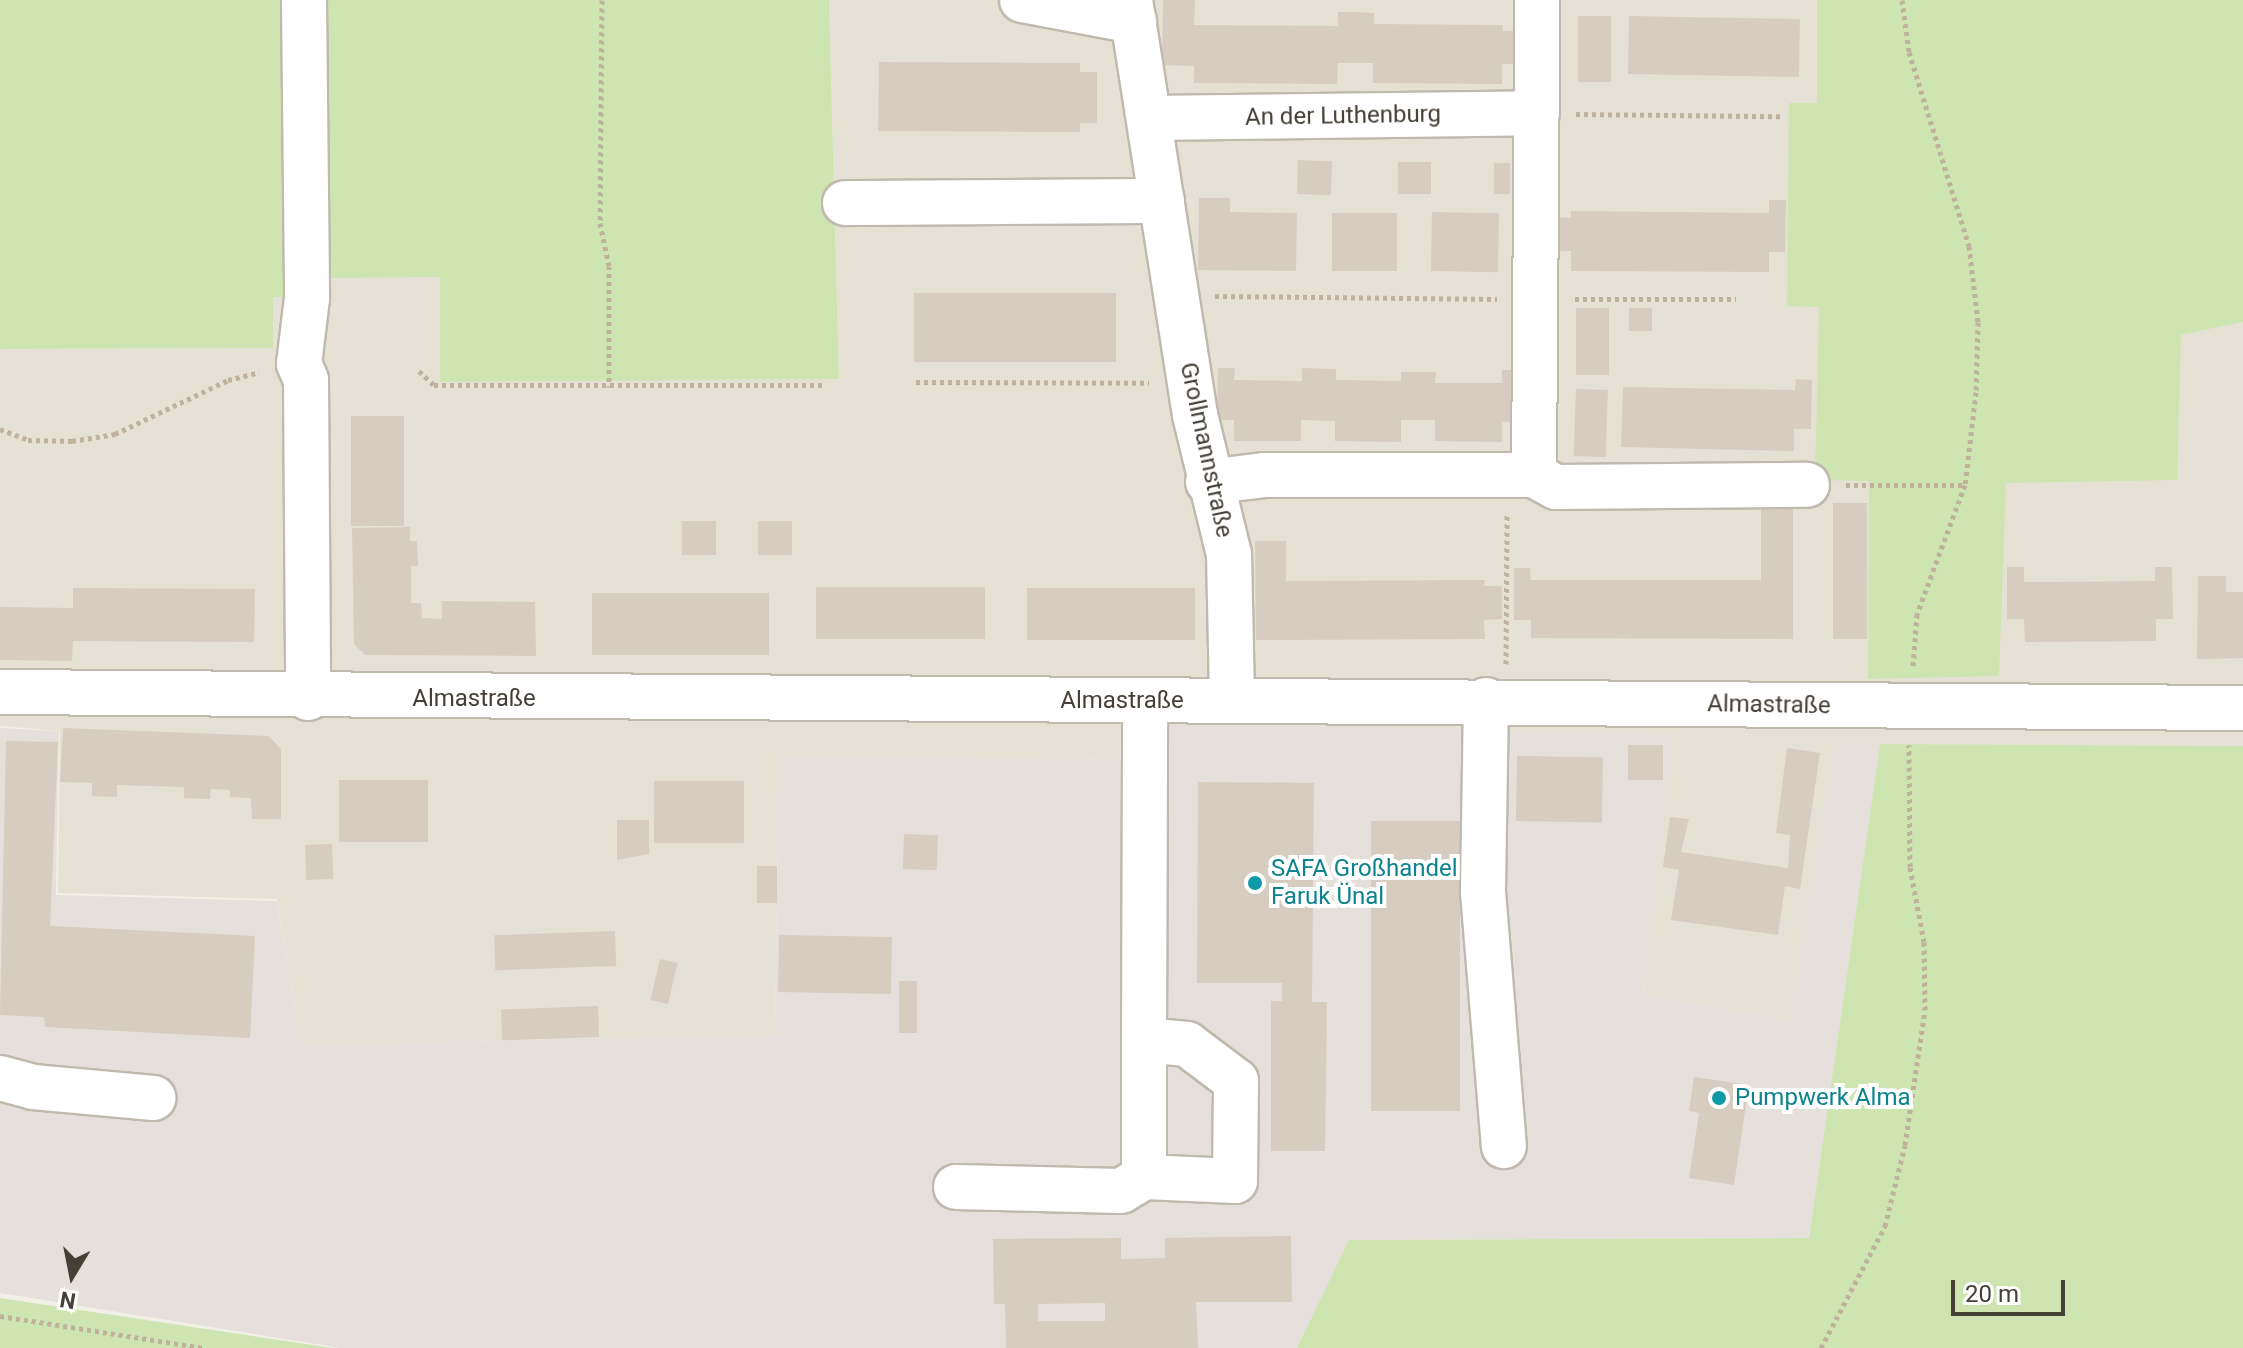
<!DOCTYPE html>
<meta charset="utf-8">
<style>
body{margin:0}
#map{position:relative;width:2243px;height:1348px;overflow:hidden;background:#f2efe7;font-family:Roboto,sans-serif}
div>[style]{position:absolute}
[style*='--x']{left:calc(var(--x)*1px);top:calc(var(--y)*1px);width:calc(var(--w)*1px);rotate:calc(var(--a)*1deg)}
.residential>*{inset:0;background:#e6e1d5}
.industrial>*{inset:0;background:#e5e0db}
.green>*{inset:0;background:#cee5b2}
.building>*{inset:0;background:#d6cdc0;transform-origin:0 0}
.path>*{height:5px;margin-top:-2.5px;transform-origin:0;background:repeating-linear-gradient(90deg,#beb29c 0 4px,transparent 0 8px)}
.roads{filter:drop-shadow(2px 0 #c0b9ad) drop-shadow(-2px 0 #c0b9ad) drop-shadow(0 2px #c0b9ad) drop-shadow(0 -2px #c0b9ad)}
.minor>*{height:44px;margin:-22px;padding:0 22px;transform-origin:22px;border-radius:22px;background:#fff}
.dots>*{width:22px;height:22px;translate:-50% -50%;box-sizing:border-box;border:4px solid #fff;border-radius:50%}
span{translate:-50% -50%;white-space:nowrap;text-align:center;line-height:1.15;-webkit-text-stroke:8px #fff;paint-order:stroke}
.street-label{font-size:24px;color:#453f36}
.culture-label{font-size:24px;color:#0d838f}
.left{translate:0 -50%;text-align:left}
.north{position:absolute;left:32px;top:1236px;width:80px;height:80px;-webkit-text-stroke:6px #fff;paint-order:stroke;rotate:190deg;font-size:22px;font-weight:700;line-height:32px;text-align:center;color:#453f36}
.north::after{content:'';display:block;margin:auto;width:28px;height:36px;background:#453f36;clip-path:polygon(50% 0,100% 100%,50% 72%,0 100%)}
.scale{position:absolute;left:1951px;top:1280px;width:114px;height:36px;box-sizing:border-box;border:4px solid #453f36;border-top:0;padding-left:10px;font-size:24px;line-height:28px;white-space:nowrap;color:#453f36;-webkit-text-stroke:6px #fff;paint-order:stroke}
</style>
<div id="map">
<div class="residential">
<div style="clip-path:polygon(829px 0,2090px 0,2137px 344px,2243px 322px,2243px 746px,1835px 744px,1789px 1020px,1643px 995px,1673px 734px,1115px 760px,779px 754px,775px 1035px,302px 1044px,277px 899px,58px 893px,60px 731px,0 726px,0 349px,273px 348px,273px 296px,294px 297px,297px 202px,329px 201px,331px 277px,441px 276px,440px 381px,839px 379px)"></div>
</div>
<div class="industrial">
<div style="clip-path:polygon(1143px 721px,1674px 734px,1643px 994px,1789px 1020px,1835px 744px,1880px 744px,1809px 1238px,1350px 1240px,1297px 1348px,341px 1348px,0 1293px,0 728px,59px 731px,56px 895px,277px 901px,302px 1044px,775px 1035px,779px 754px,1115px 760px)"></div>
</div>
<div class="green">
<div style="clip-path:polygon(0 0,829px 0,839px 379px,440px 382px,440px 277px,331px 278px,328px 201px,294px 297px,273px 297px,273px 348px,0 349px)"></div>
<div style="clip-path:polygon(1817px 0,2243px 0,2243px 322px,2181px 335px,2177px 480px,2006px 483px,1999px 676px,1868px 679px,1869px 481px,1815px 480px,1819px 307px,1787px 306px,1789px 103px,1817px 103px)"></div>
<div style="clip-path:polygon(1880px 744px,2243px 746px,2243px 1348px,1297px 1348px,1349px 1240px,1809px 1238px)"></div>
<div style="clip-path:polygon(0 1298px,332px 1348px,0 1348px)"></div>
</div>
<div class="building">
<div style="clip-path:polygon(1163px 0,1195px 0,1194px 25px,1338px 26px,1338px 12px,1356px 12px,1374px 13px,1374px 24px,1503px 25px,1503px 31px,1521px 31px,1521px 64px,1502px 64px,1502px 84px,1373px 83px,1373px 63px,1338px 63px,1337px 84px,1194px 83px,1194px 66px,1162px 65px)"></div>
<div style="left:1578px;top:16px;width:33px;height:66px"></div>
<div style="left:1629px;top:16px;width:171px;height:58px;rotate:1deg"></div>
<div style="clip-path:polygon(879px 62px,1080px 63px,1080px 72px,1097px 72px,1097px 123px,1080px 123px,1080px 132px,878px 131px)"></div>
<div style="left:1298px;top:160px;width:34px;height:34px;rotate:2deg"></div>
<div style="left:1398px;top:162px;width:33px;height:32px"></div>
<div style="left:1494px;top:163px;width:16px;height:31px"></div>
<div style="clip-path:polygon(1199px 198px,1230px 198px,1230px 212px,1297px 213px,1296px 271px,1198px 270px)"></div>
<div style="clip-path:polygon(1769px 200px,1786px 200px,1785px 252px,1769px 252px,1769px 272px,1571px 271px,1571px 251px,1555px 251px,1555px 217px,1571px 218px,1571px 211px,1769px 213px)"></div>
<div style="left:1432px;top:212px;width:67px;height:59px;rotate:1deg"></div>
<div style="left:1332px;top:213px;width:65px;height:58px"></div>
<div style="left:914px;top:293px;width:202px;height:69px"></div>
<div style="left:1609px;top:308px;width:67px;height:33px;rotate:90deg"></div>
<div style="left:1629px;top:308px;width:23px;height:23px"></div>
<div style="clip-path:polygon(1218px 368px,1235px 368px,1234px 380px,1302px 381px,1302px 368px,1336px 369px,1336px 380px,1401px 381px,1401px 372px,1436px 372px,1435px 383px,1502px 383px,1502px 370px,1519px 370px,1519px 422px,1502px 422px,1502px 442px,1435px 441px,1435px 420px,1401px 420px,1401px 442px,1335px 441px,1335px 421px,1301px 420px,1301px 441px,1234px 441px,1234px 420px,1217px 420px)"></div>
<div style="clip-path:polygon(1796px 379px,1812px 380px,1811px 429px,1794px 429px,1794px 451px,1621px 447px,1623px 387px,1795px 390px)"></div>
<div style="left:1576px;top:389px;width:32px;height:67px;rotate:2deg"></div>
<div style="left:351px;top:416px;width:53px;height:110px"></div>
<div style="left:1833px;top:503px;width:34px;height:136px"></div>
<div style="clip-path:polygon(1761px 504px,1793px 504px,1793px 639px,1531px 638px,1531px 620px,1514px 620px,1514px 568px,1530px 568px,1531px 580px,1761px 580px)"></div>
<div style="left:682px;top:521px;width:34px;height:34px"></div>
<div style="left:758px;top:521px;width:34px;height:34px"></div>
<div style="clip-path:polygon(410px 527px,410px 541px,417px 541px,418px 566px,411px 566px,411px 603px,421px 603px,422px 618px,442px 619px,442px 601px,535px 602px,536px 656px,365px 655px,354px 644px,352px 528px)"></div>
<div style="clip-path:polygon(1255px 541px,1286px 541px,1286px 581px,1485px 580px,1484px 586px,1502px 586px,1502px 619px,1484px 620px,1485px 639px,1256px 640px)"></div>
<div style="clip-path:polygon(2007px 567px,2024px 567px,2024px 582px,2057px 582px,2155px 581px,2155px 567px,2172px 567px,2173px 619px,2156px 619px,2156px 641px,2025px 642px,2024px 619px,2007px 619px)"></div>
<div style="clip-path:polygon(2198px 576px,2226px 576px,2226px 592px,2243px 592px,2243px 658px,2197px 659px)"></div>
<div style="left:816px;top:587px;width:169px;height:52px"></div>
<div style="clip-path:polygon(73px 588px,255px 589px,254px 642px,73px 641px,72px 661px,0 660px,0 607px,73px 608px)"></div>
<div style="left:1027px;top:588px;width:168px;height:52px"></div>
<div style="left:592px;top:593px;width:177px;height:62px"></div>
<div style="clip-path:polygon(63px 728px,269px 736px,281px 749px,281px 819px,252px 819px,251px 798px,230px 797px,230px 790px,211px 789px,210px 799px,184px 798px,184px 787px,117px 785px,117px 797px,92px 796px,92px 783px,60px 782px)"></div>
<div style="clip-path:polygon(6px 741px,58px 742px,50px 926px,255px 936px,250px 1038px,45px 1027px,44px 1017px,0 1015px)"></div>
<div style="left:1628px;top:745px;width:35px;height:35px"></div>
<div style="clip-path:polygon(1787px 748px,1820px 753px,1800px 889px,1785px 886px,1778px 935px,1671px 920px,1679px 870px,1663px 867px,1670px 817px,1689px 819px,1681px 852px,1788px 868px,1790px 835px,1776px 833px)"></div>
<div style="left:1517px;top:756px;width:86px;height:65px;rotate:1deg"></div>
<div style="left:339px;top:780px;width:89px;height:62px"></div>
<div style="left:654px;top:781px;width:90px;height:62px"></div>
<div style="clip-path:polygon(1198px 782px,1314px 783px,1312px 1002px,1327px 1002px,1325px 1151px,1271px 1151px,1271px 1001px,1282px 1001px,1282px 983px,1197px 983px)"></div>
<div style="clip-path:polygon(617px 820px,649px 820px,649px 854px,617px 860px)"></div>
<div style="left:1371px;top:821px;width:89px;height:290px"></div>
<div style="left:904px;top:834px;width:34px;height:35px;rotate:2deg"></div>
<div style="left:332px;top:844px;width:35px;height:27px;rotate:88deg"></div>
<div style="left:757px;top:866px;width:20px;height:37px"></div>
<div style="left:615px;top:931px;width:35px;height:121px;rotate:88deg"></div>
<div style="left:779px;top:935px;width:113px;height:57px;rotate:1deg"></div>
<div style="left:660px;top:959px;width:18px;height:42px;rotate:13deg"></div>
<div style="left:899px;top:981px;width:18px;height:52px"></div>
<div style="left:598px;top:1006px;width:31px;height:97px;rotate:88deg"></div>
<div style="clip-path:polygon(1694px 1077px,1749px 1085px,1734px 1185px,1689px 1178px,1699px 1113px,1689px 1111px)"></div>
<div style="clip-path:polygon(evenodd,1291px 1236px,1292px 1302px,1196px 1302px,1198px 1348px,1006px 1348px,1005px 1304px,994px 1304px,993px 1239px,1121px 1238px,1121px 1259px,1165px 1258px,1165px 1238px,1291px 1236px,1105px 1303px,1105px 1321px,1038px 1321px,1038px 1304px,1105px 1303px)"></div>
</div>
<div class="path">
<div style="--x:602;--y:0;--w:223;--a:90.5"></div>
<div style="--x:600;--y:223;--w:44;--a:78.2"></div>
<div style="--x:609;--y:266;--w:121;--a:90"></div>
<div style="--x:1902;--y:0;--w:52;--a:82.3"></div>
<div style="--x:1909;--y:52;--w:203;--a:72.8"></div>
<div style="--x:1969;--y:246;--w:77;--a:83.2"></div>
<div style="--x:1978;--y:322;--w:70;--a:91.6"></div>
<div style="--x:1976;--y:392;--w:94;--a:96.7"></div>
<div style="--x:1965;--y:485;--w:138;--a:110.4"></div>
<div style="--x:1917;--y:614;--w:53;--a:94.3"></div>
<div style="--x:1576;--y:114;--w:207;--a:0.6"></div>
<div style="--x:1215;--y:296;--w:282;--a:0.6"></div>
<div style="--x:1575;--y:299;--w:161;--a:0"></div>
<div style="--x:419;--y:371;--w:21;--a:43"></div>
<div style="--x:434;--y:385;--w:389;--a:0"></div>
<div style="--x:916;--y:382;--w:233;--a:0.2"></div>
<div style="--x:0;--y:429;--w:30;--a:21"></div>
<div style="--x:28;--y:440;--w:44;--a:1.3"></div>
<div style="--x:72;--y:441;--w:44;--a:-9.2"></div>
<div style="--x:115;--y:434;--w:125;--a:-25.5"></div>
<div style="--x:228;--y:380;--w:32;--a:-14"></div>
<div style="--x:1846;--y:485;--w:119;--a:0"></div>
<div style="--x:1506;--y:664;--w:150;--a:-89.6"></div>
<div style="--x:0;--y:1316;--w:206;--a:8.9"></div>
<div style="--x:1821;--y:1348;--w:138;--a:-62.3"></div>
<div style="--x:1885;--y:1226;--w:83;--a:-76.1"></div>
<div style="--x:1905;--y:1145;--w:136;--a:-81.6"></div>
<div style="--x:1925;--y:1010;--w:68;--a:-90.8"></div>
<div style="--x:1924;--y:942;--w:76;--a:-100.6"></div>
<div style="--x:1910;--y:867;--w:122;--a:-90.5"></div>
</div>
<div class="roads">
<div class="minor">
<div style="--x:304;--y:0;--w:298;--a:89.4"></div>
<div style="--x:307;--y:298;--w:66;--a:96.9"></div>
<div style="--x:299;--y:364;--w:17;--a:66"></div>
<div style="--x:306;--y:380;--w:318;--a:89.6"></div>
<div style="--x:1022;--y:0;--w:114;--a:10.6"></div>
<div style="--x:1130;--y:0;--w:420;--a:81.1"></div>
<div style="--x:1195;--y:415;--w:143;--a:76.3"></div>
<div style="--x:1229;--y:554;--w:147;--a:88.8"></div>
<div style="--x:1149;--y:118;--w:388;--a:-0.7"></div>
<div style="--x:845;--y:203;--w:317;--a:-0.4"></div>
<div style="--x:1534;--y:475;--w:475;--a:-89.6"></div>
<div style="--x:1208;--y:482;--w:56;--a:-7.1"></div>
<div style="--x:1264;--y:475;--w:270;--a:0"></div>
<div style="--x:1534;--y:475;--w:25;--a:29"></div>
<div style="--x:1556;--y:487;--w:251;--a:-0.5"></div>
<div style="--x:0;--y:692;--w:2243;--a:0.41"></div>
<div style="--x:1486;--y:700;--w:192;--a:90.9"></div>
<div style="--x:1483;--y:892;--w:255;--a:85.3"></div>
<div style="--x:1144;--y:1040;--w:137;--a:90"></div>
<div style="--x:1144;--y:1177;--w:91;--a:2.5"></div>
<div style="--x:1235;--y:1181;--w:100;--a:-89.4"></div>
<div style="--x:1236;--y:1081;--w:61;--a:-142.9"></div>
<div style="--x:1187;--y:1044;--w:43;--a:-174.7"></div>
<div style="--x:1144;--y:1040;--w:339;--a:-89.8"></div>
<div style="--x:0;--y:1078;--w:34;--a:15"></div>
<div style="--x:33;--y:1087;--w:121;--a:5.2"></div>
<div style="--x:956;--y:1187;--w:165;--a:1.4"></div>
<div style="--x:1121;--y:1191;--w:27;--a:-31"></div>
</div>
</div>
<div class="dots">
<div style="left:1255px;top:883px;background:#0f9aa8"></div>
<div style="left:1719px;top:1098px;background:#0f9aa8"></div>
</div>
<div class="street-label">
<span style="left:1343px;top:116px;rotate:-1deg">An der Luthenburg</span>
<span style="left:1206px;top:450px;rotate:78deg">Grollmannstraße</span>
<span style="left:474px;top:699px">Almastraße</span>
<span style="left:1122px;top:701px">Almastraße</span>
<span style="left:1769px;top:705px;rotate:1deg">Almastraße</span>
</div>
<div class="culture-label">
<span class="left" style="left:1271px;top:883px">SAFA Großhandel<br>Faruk Ünal</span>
<span class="left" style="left:1735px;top:1098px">Pumpwerk Alma</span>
</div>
<div class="north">N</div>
<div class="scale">20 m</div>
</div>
